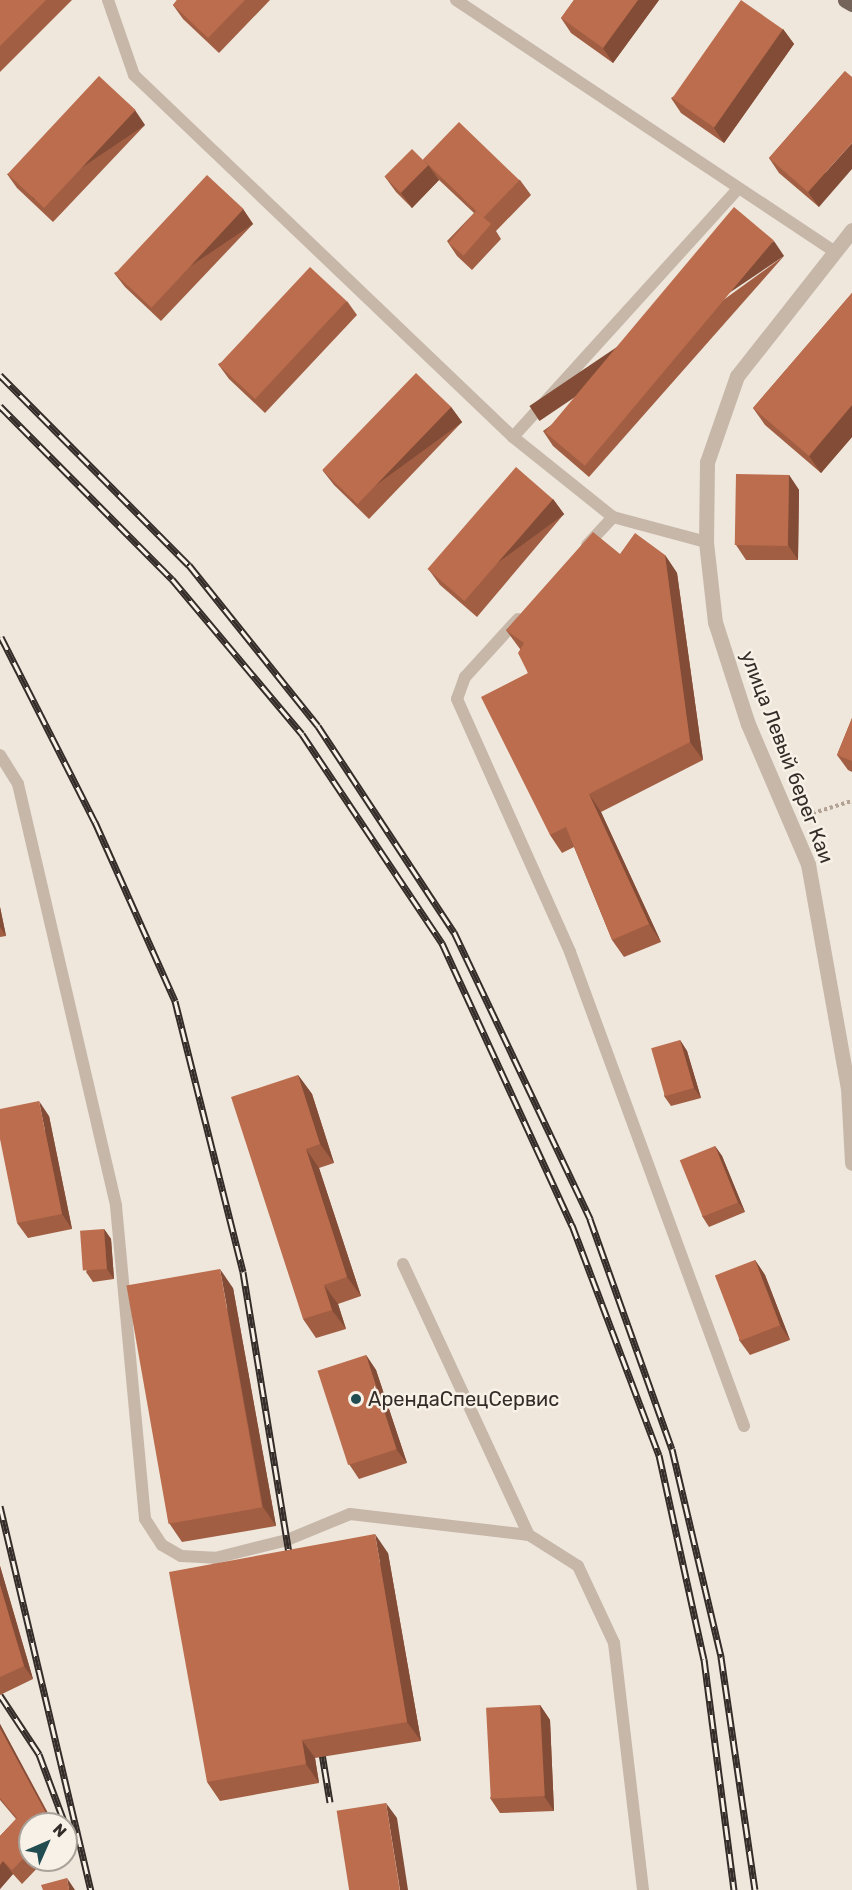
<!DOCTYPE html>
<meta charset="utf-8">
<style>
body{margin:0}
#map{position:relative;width:852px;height:1890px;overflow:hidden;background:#efe7dc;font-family:Rubik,sans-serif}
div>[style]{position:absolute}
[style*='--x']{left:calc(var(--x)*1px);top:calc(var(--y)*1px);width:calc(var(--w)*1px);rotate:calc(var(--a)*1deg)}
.path>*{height:4px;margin-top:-2px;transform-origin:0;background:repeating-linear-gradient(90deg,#b2a293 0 3px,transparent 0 6px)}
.service>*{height:12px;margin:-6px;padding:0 6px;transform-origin:6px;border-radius:6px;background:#c6b7a9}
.tertiary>*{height:15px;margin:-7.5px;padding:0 7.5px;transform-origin:7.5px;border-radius:7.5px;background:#c6b7a9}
.primary>*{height:15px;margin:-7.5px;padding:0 7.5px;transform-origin:7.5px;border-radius:7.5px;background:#75645a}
.rail>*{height:7px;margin-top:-3.5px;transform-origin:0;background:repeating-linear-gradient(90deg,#f7f1e7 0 14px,#342c28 0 28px);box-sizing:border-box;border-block:2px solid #342c28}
.wall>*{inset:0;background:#a15e43}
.shaded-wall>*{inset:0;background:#834c37;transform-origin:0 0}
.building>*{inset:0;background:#bb6d4e;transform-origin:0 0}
.dots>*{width:16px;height:16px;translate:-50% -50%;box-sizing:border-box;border:3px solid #f7f1e7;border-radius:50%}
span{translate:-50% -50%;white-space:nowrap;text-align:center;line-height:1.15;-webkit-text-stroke:5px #f7f1e7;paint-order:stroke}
.street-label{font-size:20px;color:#342c28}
.poi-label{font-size:20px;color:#342c28}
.left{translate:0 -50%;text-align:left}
.north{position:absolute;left:18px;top:1812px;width:60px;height:60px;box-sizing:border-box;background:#f7f1e7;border:2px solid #a9a29b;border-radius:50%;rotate:45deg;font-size:16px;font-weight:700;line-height:24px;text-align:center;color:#342c28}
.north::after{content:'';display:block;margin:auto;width:21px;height:27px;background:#214c52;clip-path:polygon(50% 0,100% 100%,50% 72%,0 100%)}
</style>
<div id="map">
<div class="path">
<div style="--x:807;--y:815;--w:47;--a:-17.3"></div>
</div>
<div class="service">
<div style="--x:108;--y:0;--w:79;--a:70.9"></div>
<div style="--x:134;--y:75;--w:524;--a:43.69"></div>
<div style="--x:513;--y:437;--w:128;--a:38.7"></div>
<div style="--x:613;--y:517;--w:96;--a:15"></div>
<div style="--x:456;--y:0;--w:454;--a:33.6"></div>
<div style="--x:513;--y:437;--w:333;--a:-47.8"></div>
<div style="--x:587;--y:545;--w:38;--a:-47"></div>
<div style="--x:518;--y:619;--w:79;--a:132.4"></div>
<div style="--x:465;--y:677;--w:23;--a:110"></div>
<div style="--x:457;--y:699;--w:277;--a:65.9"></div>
<div style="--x:570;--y:952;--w:505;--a:69.84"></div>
<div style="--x:0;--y:755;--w:34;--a:58"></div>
<div style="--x:18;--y:784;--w:433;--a:76.9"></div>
<div style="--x:116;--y:1206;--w:314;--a:84.7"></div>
<div style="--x:145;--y:1519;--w:31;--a:57"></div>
<div style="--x:162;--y:1545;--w:22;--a:30"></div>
<div style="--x:181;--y:1556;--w:34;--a:3"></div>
<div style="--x:215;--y:1558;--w:74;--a:-14"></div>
<div style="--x:287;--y:1540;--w:68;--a:-22.4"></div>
<div style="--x:350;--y:1514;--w:180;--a:6.7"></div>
<div style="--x:529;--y:1535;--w:58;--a:32.3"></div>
<div style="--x:578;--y:1566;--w:85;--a:64.9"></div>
<div style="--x:614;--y:1643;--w:249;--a:83.3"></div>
<div style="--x:403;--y:1264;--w:299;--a:65.1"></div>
</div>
<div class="tertiary">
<div style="--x:852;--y:230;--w:186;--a:128.2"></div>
<div style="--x:737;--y:376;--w:91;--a:109.2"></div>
<div style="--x:707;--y:462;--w:80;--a:90.7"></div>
<div style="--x:706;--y:542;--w:81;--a:83.6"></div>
<div style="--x:715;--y:622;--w:107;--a:72.1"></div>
<div style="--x:748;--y:724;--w:152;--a:66.8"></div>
<div style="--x:808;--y:864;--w:228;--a:79.9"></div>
<div style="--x:848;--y:1088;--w:75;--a:86.9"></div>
</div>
<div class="primary">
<div style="--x:845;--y:0;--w:8;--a:30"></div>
</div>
<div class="rail">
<div style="--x:0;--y:375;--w:268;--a:45.2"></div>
<div style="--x:189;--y:565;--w:206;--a:51.3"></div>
<div style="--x:318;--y:726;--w:247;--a:56.6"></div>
<div style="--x:454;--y:932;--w:318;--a:64.6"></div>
<div style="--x:590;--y:1219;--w:244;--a:70.4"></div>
<div style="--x:672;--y:1449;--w:214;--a:76.7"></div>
<div style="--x:721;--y:1657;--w:235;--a:81.7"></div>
<div style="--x:0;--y:406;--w:244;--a:45.2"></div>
<div style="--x:172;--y:579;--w:202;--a:50"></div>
<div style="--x:302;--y:734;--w:252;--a:56.2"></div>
<div style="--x:442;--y:943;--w:311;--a:65.3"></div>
<div style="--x:572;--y:1225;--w:246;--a:69.3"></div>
<div style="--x:659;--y:1455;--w:209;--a:77.6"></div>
<div style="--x:704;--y:1659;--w:233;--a:82.6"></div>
<div style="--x:1;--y:637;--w:208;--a:63.1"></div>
<div style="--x:95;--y:822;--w:196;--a:65.9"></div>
<div style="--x:175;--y:1001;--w:279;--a:75.9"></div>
<div style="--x:243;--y:1272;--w:298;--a:80.7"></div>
<div style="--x:0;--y:1506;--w:395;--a:76.7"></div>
<div style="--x:0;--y:1695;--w:71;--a:56.5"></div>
<div style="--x:39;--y:1754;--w:75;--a:69.6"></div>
<div style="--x:320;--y:1741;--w:62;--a:80.7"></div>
</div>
<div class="wall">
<div style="clip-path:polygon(0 0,72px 0,0 72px)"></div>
<div style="clip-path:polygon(177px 0,270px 0,219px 53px,183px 19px,173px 5px)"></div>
<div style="clip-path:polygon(574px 0,659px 0,613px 63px,571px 33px,561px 18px)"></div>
<div style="clip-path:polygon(783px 29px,794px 44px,724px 143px,681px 113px,671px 98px)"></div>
<div style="clip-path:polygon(845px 71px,819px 207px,779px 173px,769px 158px)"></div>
<div style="clip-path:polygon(145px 125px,53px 222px,17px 188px,7px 174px)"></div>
<div style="clip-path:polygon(423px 160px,520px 180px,531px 195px,496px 231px,501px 239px,472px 270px,457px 256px,447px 241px,474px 213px,438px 179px,439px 180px,412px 208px,396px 192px,385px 177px)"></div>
<div style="clip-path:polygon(243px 209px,253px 224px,161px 321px,125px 287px,114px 273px)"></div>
<div style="clip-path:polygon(784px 256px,589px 477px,553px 446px,543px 431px)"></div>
<div style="clip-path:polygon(852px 293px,852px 437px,821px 473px,765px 425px,753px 408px)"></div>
<div style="clip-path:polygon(347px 301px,357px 315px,265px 413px,229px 379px,218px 364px)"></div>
<div style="clip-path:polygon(451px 407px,462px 422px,369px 519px,334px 485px,323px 471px)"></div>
<div style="clip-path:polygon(789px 475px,799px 490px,798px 560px,746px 560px,736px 545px)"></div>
<div style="clip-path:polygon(553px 499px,564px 514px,477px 617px,440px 585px,429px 570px)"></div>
<div style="clip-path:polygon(620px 554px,665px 555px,677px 573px,703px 760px,601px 812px,661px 942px,624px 957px,612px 940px,574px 847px,562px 853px,550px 835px,528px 673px,520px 649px,506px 630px)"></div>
<div style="clip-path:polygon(852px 718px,852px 772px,848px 770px,837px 755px)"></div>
<div style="clip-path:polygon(0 907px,6px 936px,0 937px)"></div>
<div style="clip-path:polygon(680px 1040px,687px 1051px,701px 1098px,671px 1106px,664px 1096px)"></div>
<div style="clip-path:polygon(298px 1075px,312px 1094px,334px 1163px,319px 1168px,361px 1296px,338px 1304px,346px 1329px,316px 1338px,303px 1319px)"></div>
<div style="clip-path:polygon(49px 1116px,72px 1229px,28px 1238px,17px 1223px)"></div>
<div style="clip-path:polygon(715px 1146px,722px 1156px,745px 1212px,709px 1227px,702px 1216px)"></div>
<div style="clip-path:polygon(104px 1229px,111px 1239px,114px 1279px,93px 1282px,86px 1272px)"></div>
<div style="clip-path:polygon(755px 1260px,765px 1275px,790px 1340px,750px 1355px,739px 1340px)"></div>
<div style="clip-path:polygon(233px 1288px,276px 1526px,182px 1542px,169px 1523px)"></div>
<div style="clip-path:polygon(366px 1355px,376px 1370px,407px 1463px,359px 1479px,349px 1464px)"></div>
<div style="clip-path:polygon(388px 1553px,421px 1741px,315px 1758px,319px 1783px,220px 1801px,207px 1782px)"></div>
<div style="clip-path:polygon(0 1566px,33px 1679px,0 1695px)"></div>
<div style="clip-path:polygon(540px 1705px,550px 1720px,554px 1811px,500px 1813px,490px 1798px)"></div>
<div style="clip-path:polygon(0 1724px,54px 1824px,30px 1824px,30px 1860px,45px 1860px,22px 1884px,13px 1874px,0 1889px,0 1836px,16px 1819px,0 1800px)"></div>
</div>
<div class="shaded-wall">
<div style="clip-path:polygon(638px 0,659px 0,613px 63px,603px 48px)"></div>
<div style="clip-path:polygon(783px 29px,794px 44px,724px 143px,714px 128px)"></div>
<div style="left:135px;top:110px;width:18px;height:134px;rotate:56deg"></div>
<div style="clip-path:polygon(852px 143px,852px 169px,819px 207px,808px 192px)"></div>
<div style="clip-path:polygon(428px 165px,439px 180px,412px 208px,401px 193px)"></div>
<div style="left:243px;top:209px;width:18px;height:134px;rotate:56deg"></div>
<div style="left:774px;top:241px;width:18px;height:295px;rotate:56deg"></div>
<div style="clip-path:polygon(852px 405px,852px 437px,821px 473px,809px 456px)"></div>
<div style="left:451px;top:407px;width:19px;height:134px;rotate:54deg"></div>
<div style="clip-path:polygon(789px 475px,799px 490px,798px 560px,788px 545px)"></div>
<div style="left:553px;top:499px;width:19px;height:134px;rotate:54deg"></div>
<div style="clip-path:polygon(665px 555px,677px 573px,703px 760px,690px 742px)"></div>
<div style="clip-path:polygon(589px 794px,601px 812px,661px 942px,649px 924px)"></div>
<div style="clip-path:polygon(0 907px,6px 936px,0 927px)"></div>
<div style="clip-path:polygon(680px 1040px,687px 1051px,701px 1098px,694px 1088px)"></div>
<div style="clip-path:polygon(298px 1075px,312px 1094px,334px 1163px,320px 1144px)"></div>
<div style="clip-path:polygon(39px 1101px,49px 1116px,72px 1229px,62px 1214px)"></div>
<div style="clip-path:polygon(715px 1146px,722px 1156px,745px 1212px,738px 1202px)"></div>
<div style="clip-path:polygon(306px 1149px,319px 1168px,361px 1296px,347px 1277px)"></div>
<div style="clip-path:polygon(104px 1229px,111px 1239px,114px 1279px,107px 1269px)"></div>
<div style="clip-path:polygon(755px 1260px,765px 1275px,790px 1340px,780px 1325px)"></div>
<div style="clip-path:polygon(220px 1269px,233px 1288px,276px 1526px,263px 1507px)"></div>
<div style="clip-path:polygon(324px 1285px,338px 1304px,346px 1329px,332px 1310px)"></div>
<div style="clip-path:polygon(366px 1355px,376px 1370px,407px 1463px,396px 1449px)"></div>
<div style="clip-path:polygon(375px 1534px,388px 1553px,421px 1741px,407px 1722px)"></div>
<div style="clip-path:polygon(0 1566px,33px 1679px,24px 1666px,0 1585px)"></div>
<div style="clip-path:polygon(540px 1705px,550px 1720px,554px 1811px,544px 1796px)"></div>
<div style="left:0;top:1724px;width:114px;height:4px;rotate:62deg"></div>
<div style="clip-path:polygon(302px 1740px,315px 1758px,319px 1783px,306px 1764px)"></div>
<div style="clip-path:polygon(386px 1803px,397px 1818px,408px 1890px,400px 1890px)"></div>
<div style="clip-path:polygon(3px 1861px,13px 1874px,0 1889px,0 1865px)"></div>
<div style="clip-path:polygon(67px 1878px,75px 1890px,69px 1890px)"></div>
</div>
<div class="building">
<div style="clip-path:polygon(0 0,46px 0,0 46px)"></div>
<div style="clip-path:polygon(177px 0,245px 0,208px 38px,173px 5px)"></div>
<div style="clip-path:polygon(574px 0,638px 0,603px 48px,561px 18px)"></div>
<div style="left:741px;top:0;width:51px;height:120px;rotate:35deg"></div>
<div style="clip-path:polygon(845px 71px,852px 77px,852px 143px,808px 192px,769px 158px)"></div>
<div style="left:99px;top:76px;width:50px;height:134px;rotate:43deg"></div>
<div style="left:459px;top:122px;width:84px;height:52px;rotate:44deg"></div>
<div style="left:412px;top:149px;width:23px;height:39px;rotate:45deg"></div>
<div style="left:207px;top:175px;width:50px;height:135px;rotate:43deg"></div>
<div style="left:734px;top:207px;width:52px;height:294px;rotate:40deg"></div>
<div style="left:476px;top:211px;width:20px;height:42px;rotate:41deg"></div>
<div style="left:310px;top:267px;width:50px;height:134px;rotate:43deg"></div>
<div style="clip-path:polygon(852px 293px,852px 405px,809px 456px,753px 408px)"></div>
<div style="left:416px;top:373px;width:49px;height:135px;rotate:44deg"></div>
<div style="left:516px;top:467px;width:49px;height:135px;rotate:41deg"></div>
<div style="left:736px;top:474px;width:53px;height:71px;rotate:1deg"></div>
<div style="clip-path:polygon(593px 532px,620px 554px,635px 533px,665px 555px,690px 742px,589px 794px,649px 924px,612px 940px,566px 827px,550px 835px,481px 697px,528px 673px,518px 653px,524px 643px,506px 630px)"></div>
<div style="clip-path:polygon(852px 718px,852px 761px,837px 755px)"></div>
<div style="left:680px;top:1040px;width:50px;height:30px;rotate:74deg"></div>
<div style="clip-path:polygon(298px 1075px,320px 1144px,306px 1149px,347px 1277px,324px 1285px,332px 1310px,303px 1319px,231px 1097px)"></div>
<div style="clip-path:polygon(39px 1101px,62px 1214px,17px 1223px,0 1139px,0 1109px)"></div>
<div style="left:715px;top:1146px;width:61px;height:38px;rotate:68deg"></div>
<div style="left:104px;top:1229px;width:40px;height:24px;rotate:86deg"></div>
<div style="left:755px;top:1260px;width:70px;height:43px;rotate:69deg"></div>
<div style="left:220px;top:1269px;width:242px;height:95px;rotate:80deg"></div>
<div style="left:366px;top:1355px;width:99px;height:51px;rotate:72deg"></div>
<div style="clip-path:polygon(375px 1534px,407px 1722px,302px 1740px,306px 1764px,207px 1782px,169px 1572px)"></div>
<div style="clip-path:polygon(0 1585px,24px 1666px,0 1677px)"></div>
<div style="left:540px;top:1705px;width:91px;height:54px;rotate:87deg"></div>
<div style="clip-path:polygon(0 1728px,52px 1824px,30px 1824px,30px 1852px,12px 1870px,3px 1861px,0 1865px,0 1836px,17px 1818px,0 1798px)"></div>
<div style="left:386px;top:1803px;width:88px;height:50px;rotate:81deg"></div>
<div style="clip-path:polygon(67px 1878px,69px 1890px,43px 1890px,41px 1885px)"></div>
</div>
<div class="dots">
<div style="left:356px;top:1399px;background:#214c52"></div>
</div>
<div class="street-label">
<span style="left:787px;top:757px;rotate:69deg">улица Левый берег Каи</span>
</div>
<div class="poi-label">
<span class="left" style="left:368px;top:1399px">АрендаСпецСервис</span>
</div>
<div class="north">N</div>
</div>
